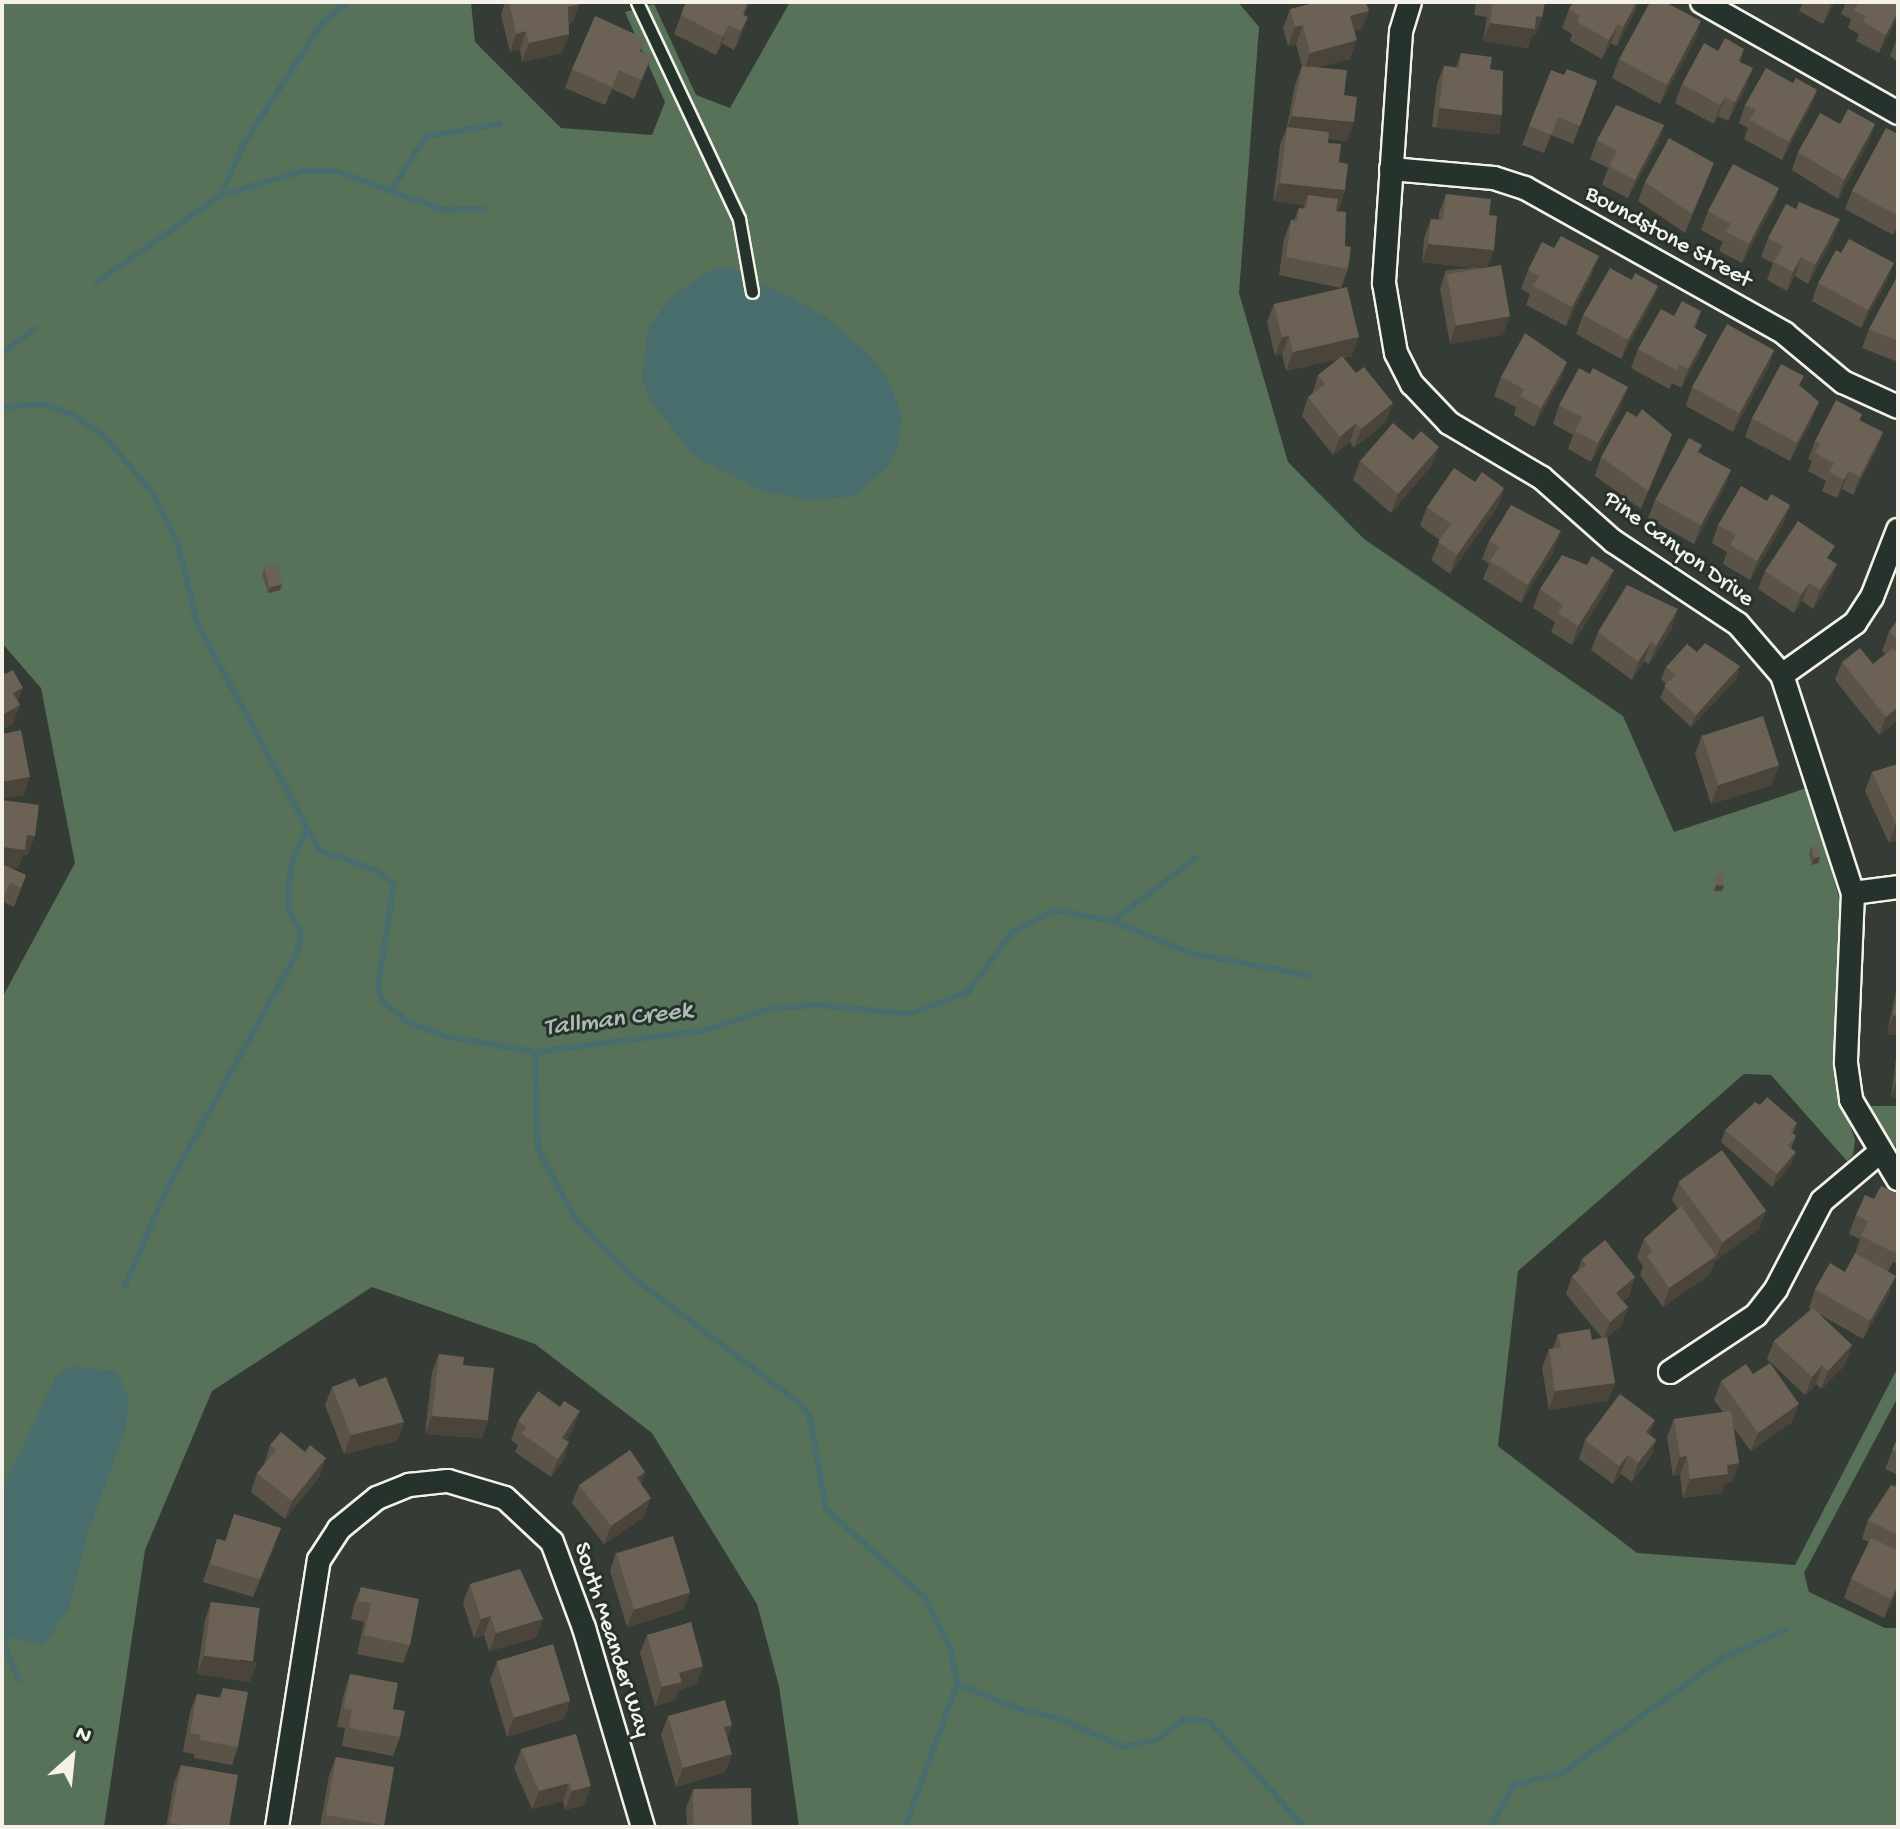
<!DOCTYPE html>
<style>
body{margin:0}
#map{position:relative;width:1900px;height:1829px;overflow:hidden;background:#343c35;font-family:"Gochi Hand",sans-serif}
div>[style]{position:absolute}
[style*='--x']{left:calc(var(--x)*1px);top:calc(var(--y)*1px);width:calc(var(--w)*1px);rotate:calc(var(--a)*1deg)}
.green>*{inset:0;background:#577258}
.water>*{inset:0;background:#486d6c}
.stream>*{height:6px;margin:-3px;padding:0 3px;transform-origin:3px;border-radius:3px;background:#486d6c}
.roads{filter:drop-shadow(2px 0 #f4f1e8) drop-shadow(-2px 0 #f4f1e8) drop-shadow(0 2px #f4f1e8) drop-shadow(0 -2px #f4f1e8)}
.service>*{height:11px;margin:-5.5px;padding:0 5.5px;transform-origin:5.5px;border-radius:5.5px;background:#26332d}
.minor>*{height:22px;margin:-11px;padding:0 11px;transform-origin:11px;border-radius:11px;background:#26332d}
.wall>*{inset:0;background:#5c5348}
.shaded-wall>*{inset:0;background:#4b443b;transform-origin:0 0}
.building>*{inset:0;background:#6b6154;transform-origin:0 0}
span{translate:-50% -50%;white-space:nowrap;text-align:center;line-height:1.15;-webkit-text-stroke:6px #26332d;paint-order:stroke}
.street-label{font-size:24px;color:#f4f1e8}
.water-label{font-size:26px;color:#afbcb6;font-style:italic}
.frame{position:absolute;inset:0;border:4px solid #f4f1e8;pointer-events:none}
.north{position:absolute;left:32px;top:1717px;width:80px;height:80px;-webkit-text-stroke:6px #26332d;paint-order:stroke;rotate:27deg;font-size:22px;font-weight:700;line-height:32px;text-align:center;color:#f4f1e8}
.north::after{content:'';display:block;margin:auto;width:28px;height:36px;background:#f4f1e8;clip-path:polygon(50% 0,100% 100%,50% 72%,0 100%)}
</style>
<div id="map">
<div class="green">
<div style="clip-path:polygon(2px 2px,471px 2px,475px 42px,561px 128px,652px 135px,665px 102px,625px 12px,654px 4px,696px 95px,730px 108px,790px 2px,1238px 2px,1259px 27px,1239px 293px,1288px 462px,1364px 539px,1623px 716px,1674px 832px,1807px 788px,1840px 901px,1834px 1075px,1855px 1140px,1853px 1155px,1847px 1161px,1771px 1075px,1744px 1074px,1518px 1271px,1498px 1446px,1637px 1553px,1795px 1565px,1898px 1367px,1898px 1397px,1804px 1573px,1809px 1592px,1885px 1628px,1898px 1628px,1898px 1827px,799px 1827px,779px 1686px,757px 1604px,652px 1433px,535px 1344px,372px 1287px,212px 1391px,145px 1550px,104px 1827px,2px 1827px,2px 998px,75px 863px,41px 688px,2px 643px)"></div>
<div style="clip-path:polygon(1868px 1106px,1898px 1106px,1898px 1148px,1885px 1137px)"></div>
</div>
<div class="water">
<div style="clip-path:polygon(730px 267px,822px 314px,873px 358px,891px 385px,902px 418px,897px 449px,887px 468px,855px 496px,810px 500px,761px 491px,694px 456px,651px 402px,642px 378px,648px 328px,673px 295px,713px 269px)"></div>
<div style="clip-path:polygon(70px 1366px,117px 1371px,129px 1400px,126px 1427px,89px 1530px,69px 1607px,44px 1646px,2px 1636px,2px 1489px,56px 1377px)"></div>
</div>
<div class="stream">
<div style="--x:392;--y:189;--w:63;--a:-57.3"></div>
<div style="--x:426;--y:136;--w:75;--a:-9.2"></div>
<div style="--x:220;--y:196;--w:60;--a:-65.2"></div>
<div style="--x:245;--y:142;--w:142;--a:-57.1"></div>
<div style="--x:322;--y:23;--w:33;--a:-39"></div>
<div style="--x:97;--y:282;--w:150;--a:-35"></div>
<div style="--x:220;--y:196;--w:86;--a:-17"></div>
<div style="--x:302;--y:171;--w:34;--a:0"></div>
<div style="--x:336;--y:171;--w:115;--a:19.9"></div>
<div style="--x:444;--y:210;--w:40;--a:-1.4"></div>
<div style="--x:2;--y:353;--w:41;--a:-36"></div>
<div style="--x:2;--y:407;--w:41;--a:-4.2"></div>
<div style="--x:43;--y:404;--w:32;--a:20"></div>
<div style="--x:73;--y:415;--w:36;--a:34"></div>
<div style="--x:103;--y:435;--w:77;--a:49.2"></div>
<div style="--x:153;--y:493;--w:55;--a:63.9"></div>
<div style="--x:177;--y:542;--w:83;--a:76.1"></div>
<div style="--x:197;--y:623;--w:258;--a:61.7"></div>
<div style="--x:319;--y:850;--w:59;--a:19.7"></div>
<div style="--x:375;--y:870;--w:24;--a:36"></div>
<div style="--x:394;--y:884;--w:104;--a:98.8"></div>
<div style="--x:378;--y:987;--w:15;--a:74"></div>
<div style="--x:382;--y:1001;--w:35;--a:39"></div>
<div style="--x:409;--y:1023;--w:42;--a:19.3"></div>
<div style="--x:449;--y:1037;--w:87;--a:9.9"></div>
<div style="--x:535;--y:1052;--w:172;--a:-7.3"></div>
<div style="--x:706;--y:1030;--w:70;--a:-18.4"></div>
<div style="--x:772;--y:1008;--w:45;--a:-3.8"></div>
<div style="--x:817;--y:1005;--w:92;--a:5.6"></div>
<div style="--x:909;--y:1014;--w:63;--a:-20.4"></div>
<div style="--x:968;--y:992;--w:74;--a:-53.7"></div>
<div style="--x:1012;--y:932;--w:47;--a:-27.6"></div>
<div style="--x:1054;--y:910;--w:60;--a:10.6"></div>
<div style="--x:1113;--y:921;--w:82;--a:22.8"></div>
<div style="--x:1189;--y:953;--w:125;--a:10.6"></div>
<div style="--x:1113;--y:921;--w:104;--a:-37.2"></div>
<div style="--x:535;--y:1052;--w:97;--a:88.2"></div>
<div style="--x:538;--y:1149;--w:77;--a:62.1"></div>
<div style="--x:574;--y:1217;--w:88;--a:45.5"></div>
<div style="--x:636;--y:1280;--w:208;--a:37"></div>
<div style="--x:802;--y:1405;--w:15;--a:58"></div>
<div style="--x:810;--y:1418;--w:92;--a:80"></div>
<div style="--x:826;--y:1509;--w:132;--a:41.9"></div>
<div style="--x:924;--y:1597;--w:54;--a:62.5"></div>
<div style="--x:949;--y:1645;--w:40;--a:78"></div>
<div style="--x:957;--y:1684;--w:68;--a:21.6"></div>
<div style="--x:1020;--y:1709;--w:41;--a:14"></div>
<div style="--x:1060;--y:1719;--w:69;--a:24"></div>
<div style="--x:1123;--y:1747;--w:34;--a:-12"></div>
<div style="--x:1156;--y:1740;--w:36;--a:-36"></div>
<div style="--x:1185;--y:1719;--w:25;--a:7"></div>
<div style="--x:1210;--y:1722;--w:141;--a:48.2"></div>
<div style="--x:125;--y:1286;--w:111;--a:-66.7"></div>
<div style="--x:169;--y:1184;--w:264;--a:-61"></div>
<div style="--x:297;--y:953;--w:21;--a:-79"></div>
<div style="--x:301;--y:932;--w:23;--a:-121"></div>
<div style="--x:289;--y:912;--w:22;--a:-93"></div>
<div style="--x:288;--y:890;--w:30;--a:-81"></div>
<div style="--x:293;--y:860;--w:33;--a:-65"></div>
<div style="--x:2;--y:1651;--w:22;--a:-74"></div>
<div style="--x:6;--y:1651;--w:32;--a:66"></div>
<div style="--x:905;--y:1827;--w:152;--a:-70"></div>
<div style="--x:1491;--y:1827;--w:47;--a:-62.4"></div>
<div style="--x:1513;--y:1785;--w:50;--a:-13.8"></div>
<div style="--x:1562;--y:1773;--w:196;--a:-35.6"></div>
<div style="--x:1721;--y:1659;--w:70;--a:-24.4"></div>
</div>
<div class="roads">
<div class="service">
<div style="--x:637;--y:2;--w:240;--a:64.8"></div>
<div style="--x:739;--y:219;--w:74;--a:79.9"></div>
</div>
<div class="minor">
<div style="--x:1410;--y:2;--w:31;--a:107"></div>
<div style="--x:1401;--y:32;--w:252;--a:93.9"></div>
<div style="--x:1384;--y:283;--w:71;--a:80.3"></div>
<div style="--x:1396;--y:353;--w:35;--a:63"></div>
<div style="--x:1412;--y:384;--w:54;--a:46.5"></div>
<div style="--x:1449;--y:423;--w:108;--a:30.6"></div>
<div style="--x:1542;--y:478;--w:95;--a:41.6"></div>
<div style="--x:1613;--y:541;--w:150;--a:33.6"></div>
<div style="--x:1738;--y:624;--w:67;--a:49.2"></div>
<div style="--x:1782;--y:675;--w:229;--a:72"></div>
<div style="--x:1853;--y:893;--w:170;--a:92.4"></div>
<div style="--x:1846;--y:1063;--w:37;--a:82"></div>
<div style="--x:1851;--y:1100;--w:92;--a:59.3"></div>
<div style="--x:1702;--y:2;--w:225;--a:29.5"></div>
<div style="--x:1391;--y:169;--w:103;--a:5"></div>
<div style="--x:1494;--y:178;--w:33;--a:18"></div>
<div style="--x:1525;--y:188;--w:297;--a:29.2"></div>
<div style="--x:1784;--y:333;--w:77;--a:39.7"></div>
<div style="--x:1843;--y:382;--w:60;--a:24.4"></div>
<div style="--x:1782;--y:675;--w:90;--a:-35.5"></div>
<div style="--x:1855;--y:623;--w:31;--a:-57"></div>
<div style="--x:1872;--y:597;--w:72;--a:-68.8"></div>
<div style="--x:1853;--y:893;--w:45;--a:-7.6"></div>
<div style="--x:1670;--y:1372;--w:103;--a:-33.5"></div>
<div style="--x:1756;--y:1315;--w:33;--a:-52"></div>
<div style="--x:1776;--y:1289;--w:99;--a:-62.4"></div>
<div style="--x:1822;--y:1201;--w:75;--a:-40.1"></div>
<div style="--x:277;--y:1827;--w:270;--a:-81.1"></div>
<div style="--x:319;--y:1560;--w:37;--a:-57"></div>
<div style="--x:339;--y:1529;--w:49;--a:-39.2"></div>
<div style="--x:377;--y:1498;--w:35;--a:-22"></div>
<div style="--x:409;--y:1485;--w:39;--a:-6"></div>
<div style="--x:448;--y:1481;--w:59;--a:16.6"></div>
<div style="--x:505;--y:1498;--w:64;--a:43.1"></div>
<div style="--x:552;--y:1542;--w:92;--a:69.6"></div>
<div style="--x:584;--y:1628;--w:208;--a:73.5"></div>
</div>
</div>
<div class="wall">
<div style="clip-path:polygon(505px 2px,579px 2px,573px 22px,568px 24px,569px 34px,562px 53px,522px 62px,520px 50px,510px 52px,501px 15px)"></div>
<div style="clip-path:polygon(686px 2px,749px 2px,744px 15px,741px 36px,734px 50px,722px 43px,716px 55px,674px 34px)"></div>
<div style="clip-path:polygon(1476px 2px,1545px 2px,1542px 17px,1536px 35px,1532px 35px,1528px 48px,1483px 41px,1487px 17px,1474px 15px)"></div>
<div style="clip-path:polygon(1803px 2px,1835px 2px,1823px 24px,1799px 11px)"></div>
<div style="clip-path:polygon(1846px 2px,1898px 2px,1879px 53px,1856px 41px,1859px 34px,1848px 28px,1851px 19px,1841px 14px)"></div>
<div style="clip-path:polygon(1290px 9px,1362px 29px,1355px 31px,1350px 59px,1318px 67px,1344px 95px,1347px 141px,1328px 139px,1328px 143px,1339px 162px,1345px 190px,1339px 209px,1337px 209px,1345px 246px,1348px 269px,1341px 288px,1279px 275px,1284px 239px,1291px 220px,1294px 220px,1299px 208px,1303px 209px,1304px 205px,1273px 201px,1280px 145px,1287px 127px,1295px 84px,1302px 66px,1296px 44px,1288px 46px,1283px 28px)"></div>
<div style="clip-path:polygon(1569px 9px,1636px 10px,1617px 46px,1611px 43px,1602px 59px,1570px 41px,1572px 34px,1562px 28px)"></div>
<div style="clip-path:polygon(1898px 35px,1898px 62px,1890px 56px)"></div>
<div style="clip-path:polygon(1695px 40px,1660px 104px,1612px 78px,1619px 59px)"></div>
<div style="clip-path:polygon(1744px 49px,1740px 61px,1746px 87px,1728px 121px,1718px 116px,1714px 124px,1675px 103px,1682px 84px,1718px 51px)"></div>
<div style="clip-path:polygon(641px 51px,652px 56px,634px 99px,612px 89px,605px 105px,565px 88px,572px 69px)"></div>
<div style="clip-path:polygon(1461px 53px,1490px 69px,1496px 134px,1432px 127px,1437px 84px,1444px 66px,1456px 67px)"></div>
<div style="clip-path:polygon(1564px 75px,1597px 81px,1573px 144px,1551px 135px,1544px 153px,1522px 145px,1529px 126px)"></div>
<div style="clip-path:polygon(1793px 83px,1817px 90px,1810px 108px,1782px 160px,1744px 139px,1748px 128px,1739px 123px,1745px 105px)"></div>
<div style="clip-path:polygon(1840px 124px,1875px 124px,1868px 143px,1838px 199px,1792px 170px,1798px 152px)"></div>
<div style="clip-path:polygon(1664px 125px,1658px 143px,1628px 198px,1602px 185px,1608px 168px,1590px 159px,1597px 140px)"></div>
<div style="clip-path:polygon(1898px 134px,1898px 226px,1893px 235px,1845px 209px,1852px 191px)"></div>
<div style="clip-path:polygon(1707px 181px,1685px 233px,1638px 201px,1645px 182px)"></div>
<div style="clip-path:polygon(1779px 188px,1772px 207px,1742px 263px,1719px 251px,1723px 242px,1701px 230px,1708px 211px)"></div>
<div style="clip-path:polygon(1446px 194px,1494px 250px,1488px 266px,1503px 335px,1450px 344px,1440px 289px,1446px 270px,1474px 268px,1422px 262px,1424px 238px,1431px 219px,1439px 220px,1439px 213px)"></div>
<div style="clip-path:polygon(1768px 238px,1833px 238px,1808px 284px,1795px 276px,1787px 291px,1767px 280px,1773px 263px,1761px 257px)"></div>
<div style="clip-path:polygon(1554px 248px,1592px 274px,1566px 326px,1526px 305px,1530px 294px,1521px 289px,1528px 270px)"></div>
<div style="clip-path:polygon(1898px 275px,1898px 362px,1862px 348px,1869px 329px)"></div>
<div style="clip-path:polygon(1632px 280px,1658px 286px,1651px 304px,1621px 359px,1576px 334px,1583px 315px)"></div>
<div style="clip-path:polygon(1887px 281px,1861px 328px,1812px 301px,1818px 283px)"></div>
<div style="clip-path:polygon(1274px 304px,1352px 356px,1343px 358px,1386px 422px,1354px 448px,1350px 442px,1333px 455px,1302px 416px,1308px 397px,1312px 395px,1318px 375px,1339px 359px,1286px 371px,1282px 354px,1275px 356px,1267px 322px)"></div>
<div style="clip-path:polygon(1701px 311px,1695px 328px,1700px 353px,1681px 388px,1672px 383px,1669px 389px,1631px 368px,1638px 349px,1674px 316px)"></div>
<div style="clip-path:polygon(1774px 350px,1768px 368px,1733px 432px,1686px 406px,1692px 387px)"></div>
<div style="clip-path:polygon(1567px 362px,1560px 380px,1534px 427px,1514px 415px,1516px 407px,1494px 396px,1501px 377px)"></div>
<div style="clip-path:polygon(1800px 386px,1812px 420px,1790px 461px,1745px 437px,1752px 418px)"></div>
<div style="clip-path:polygon(1559px 405px,1621px 406px,1591px 462px,1568px 449px,1573px 435px,1553px 424px)"></div>
<div style="clip-path:polygon(1862px 414px,1860px 421px,1883px 432px,1876px 451px,1853px 495px,1842px 489px,1837px 498px,1822px 491px,1826px 481px,1808px 471px,1812px 461px,1808px 459px,1815px 441px)"></div>
<div style="clip-path:polygon(1672px 434px,1641px 509px,1595px 476px,1601px 457px)"></div>
<div style="clip-path:polygon(1699px 453px,1724px 489px,1694px 544px,1648px 518px,1655px 500px)"></div>
<div style="clip-path:polygon(1360px 461px,1432px 465px,1391px 513px,1353px 480px)"></div>
<div style="clip-path:polygon(1475px 482px,1504px 488px,1498px 506px,1450px 574px,1431px 560px,1440px 540px,1420px 526px,1427px 507px)"></div>
<div style="clip-path:polygon(1767px 501px,1790px 505px,1783px 524px,1750px 580px,1723px 564px,1727px 552px,1712px 543px,1718px 525px)"></div>
<div style="clip-path:polygon(1489px 541px,1554px 550px,1521px 603px,1483px 579px,1489px 564px,1482px 559px)"></div>
<div style="clip-path:polygon(1830px 560px,1837px 564px,1830px 582px,1813px 609px,1802px 601px,1794px 613px,1758px 589px,1765px 571px)"></div>
<div style="clip-path:polygon(1587px 565px,1607px 589px,1572px 645px,1551px 632px,1555px 622px,1533px 608px,1540px 589px)"></div>
<div style="clip-path:polygon(265px 568px,282px 584px,280px 590px,268px 593px,262px 574px)"></div>
<div style="clip-path:polygon(1898px 619px,1898px 720px,1879px 735px,1835px 680px,1842px 662px,1873px 664px,1886px 654px,1882px 651px,1889px 632px)"></div>
<div style="clip-path:polygon(1672px 628px,1649px 664px,1644px 661px,1632px 680px,1591px 650px,1598px 632px)"></div>
<div style="clip-path:polygon(1697px 652px,1740px 666px,1736px 679px,1691px 727px,1660px 698px,1666px 684px,1661px 679px,1666px 667px)"></div>
<div style="clip-path:polygon(1702px 735px,1772px 785px,1711px 804px,1695px 754px)"></div>
<div style="clip-path:polygon(1898px 764px,1898px 840px,1889px 843px,1865px 791px,1872px 772px)"></div>
<div style="clip-path:polygon(2px 800px,28px 855px,23px 854px,18px 868px,8px 867px,26px 875px,14px 907px,3px 902px)"></div>
<div style="clip-path:polygon(1811px 847px,1820px 857px,1818px 863px,1812px 865px,1809px 854px)"></div>
<div style="clip-path:polygon(1898px 981px,1898px 1035px,1887px 1034px)"></div>
<div style="clip-path:polygon(1898px 1042px,1898px 1098px,1891px 1097px)"></div>
<div style="clip-path:polygon(1760px 1105px,1797px 1123px,1793px 1134px,1796px 1136px,1791px 1149px,1791px 1165px,1772px 1187px,1721px 1142px,1725px 1130px)"></div>
<div style="clip-path:polygon(1679px 1182px,1766px 1211px,1759px 1229px,1715px 1261px,1715px 1260px,1709px 1275px,1663px 1307px,1640px 1275px,1643px 1266px,1637px 1258px,1644px 1239px,1678px 1209px,1672px 1200px)"></div>
<div style="clip-path:polygon(1898px 1194px,1898px 1264px,1893px 1262px,1888px 1271px,1889px 1294px,1863px 1339px,1819px 1314px,1846px 1364px,1821px 1389px,1816px 1384px,1805px 1395px,1767px 1359px,1774px 1341px,1811px 1309px,1809px 1308px,1815px 1289px,1845px 1272px,1855px 1254px,1860px 1239px,1849px 1234px,1856px 1215px,1874px 1199px)"></div>
<div style="clip-path:polygon(1582px 1259px,1635px 1277px,1629px 1296px,1623px 1301px,1628px 1307px,1621px 1326px,1607px 1337px,1615px 1383px,1608px 1401px,1549px 1410px,1542px 1368px,1549px 1349px,1553px 1349px,1558px 1334px,1592px 1340px,1602px 1338px,1566px 1294px,1572px 1276px,1577px 1272px)"></div>
<div style="clip-path:polygon(439px 1354px,463px 1365px,488px 1420px,482px 1438px,425px 1434px,432px 1372px)"></div>
<div style="clip-path:polygon(1753px 1374px,1792px 1422px,1751px 1451px,1733px 1427px,1739px 1463px,1732px 1482px,1725px 1483px,1722px 1493px,1683px 1498px,1680px 1475px,1673px 1476px,1667px 1437px,1674px 1419px,1723px 1412px,1714px 1400px,1721px 1381px)"></div>
<div style="clip-path:polygon(332px 1387px,359px 1387px,404px 1422px,397px 1441px,344px 1454px,325px 1405px)"></div>
<div style="clip-path:polygon(518px 1421px,573px 1430px,566px 1440px,569px 1442px,563px 1461px,551px 1477px,515px 1452px,518px 1445px,511px 1440px)"></div>
<div style="clip-path:polygon(1650px 1435px,1656px 1440px,1650px 1458px,1632px 1482px,1621px 1474px,1613px 1484px,1579px 1459px,1585px 1440px)"></div>
<div style="clip-path:polygon(1898px 1437px,1898px 1475px,1885px 1469px)"></div>
<div style="clip-path:polygon(270px 1445px,320px 1476px,285px 1519px,251px 1492px,257px 1473px,264px 1465px)"></div>
<div style="clip-path:polygon(645px 1472px,641px 1484px,644px 1517px,604px 1544px,572px 1503px,579px 1485px)"></div>
<div style="clip-path:polygon(1898px 1487px,1898px 1590px,1884px 1618px,1844px 1598px,1851px 1579px,1869px 1542px,1862px 1539px,1868px 1520px)"></div>
<div style="clip-path:polygon(234px 1514px,281px 1528px,253px 1597px,203px 1582px,217px 1539px,225px 1541px)"></div>
<div style="clip-path:polygon(616px 1552px,690px 1592px,683px 1610px,627px 1627px,610px 1571px)"></div>
<div style="clip-path:polygon(470px 1584px,536px 1638px,489px 1651px,484px 1635px,474px 1638px,463px 1603px)"></div>
<div style="clip-path:polygon(361px 1587px,410px 1645px,403px 1663px,357px 1654px,364px 1622px,351px 1619px,354px 1605px)"></div>
<div style="clip-path:polygon(211px 1602px,250px 1682px,197px 1674px,205px 1620px)"></div>
<div style="clip-path:polygon(647px 1635px,703px 1666px,696px 1684px,679px 1690px,675px 1700px,655px 1706px,640px 1653px)"></div>
<div style="clip-path:polygon(497px 1662px,570px 1701px,564px 1719px,507px 1737px,490px 1680px)"></div>
<div style="clip-path:polygon(350px 1674px,393px 1709px,400px 1737px,393px 1756px,342px 1746px,345px 1728px,337px 1727px,344px 1693px)"></div>
<div style="clip-path:polygon(223px 1688px,238px 1747px,232px 1765px,194px 1758px,194px 1754px,183px 1752px,190px 1712px,197px 1694px,219px 1698px)"></div>
<div style="clip-path:polygon(668px 1716px,732px 1725px,727px 1739px,732px 1754px,725px 1772px,676px 1787px,661px 1735px)"></div>
<div style="clip-path:polygon(576px 1734px,584px 1805px,565px 1810px,563px 1801px,532px 1809px,514px 1768px,521px 1749px)"></div>
<div style="clip-path:polygon(336px 1757px,394px 1767px,384px 1827px,320px 1827px,329px 1775px)"></div>
<div style="clip-path:polygon(181px 1765px,229px 1827px,166px 1827px,174px 1783px)"></div>
<div style="clip-path:polygon(693px 1790px,752px 1827px,687px 1827px,686px 1808px)"></div>
</div>
<div class="shaded-wall">
<div style="clip-path:polygon(1637px 2px,1639px 2px,1636px 10px,1617px 46px,1623px 27px)"></div>
<div style="clip-path:polygon(1832px 2px,1835px 2px,1823px 24px,1830px 6px)"></div>
<div style="clip-path:polygon(580px 4px,573px 22px,561px 25px,568px 7px)"></div>
<div style="clip-path:polygon(1369px 11px,1362px 29px,1344px 34px,1350px 16px)"></div>
<div style="clip-path:polygon(1898px 12px,1898px 18px,1879px 53px,1886px 35px)"></div>
<div style="clip-path:polygon(1536px 16px,1542px 17px,1536px 35px,1532px 35px,1528px 48px,1483px 41px,1490px 23px)"></div>
<div style="clip-path:polygon(748px 17px,741px 36px,734px 50px,741px 31px)"></div>
<div style="clip-path:polygon(1701px 21px,1695px 40px,1660px 104px,1667px 85px)"></div>
<div style="clip-path:polygon(1618px 24px,1611px 43px,1602px 59px,1609px 40px)"></div>
<div style="clip-path:polygon(729px 25px,722px 43px,716px 55px,723px 37px)"></div>
<div style="clip-path:polygon(1303px 25px,1296px 44px,1288px 46px,1295px 27px)"></div>
<div style="clip-path:polygon(526px 31px,520px 50px,510px 52px,516px 34px)"></div>
<div style="clip-path:polygon(569px 34px,562px 53px,522px 62px,529px 43px)"></div>
<div style="clip-path:polygon(1357px 40px,1350px 59px,1304px 71px,1310px 53px)"></div>
<div style="clip-path:polygon(652px 56px,645px 74px,634px 99px,641px 80px)"></div>
<div style="clip-path:polygon(1753px 68px,1746px 87px,1728px 121px,1735px 102px)"></div>
<div style="clip-path:polygon(1817px 90px,1810px 108px,1782px 160px,1789px 142px)"></div>
<div style="clip-path:polygon(1725px 97px,1718px 116px,1714px 124px,1720px 105px)"></div>
<div style="left:1439px;top:108px;width:63px;height:20px;rotate:6deg"></div>
<div style="clip-path:polygon(1292px 116px,1354px 122px,1347px 141px,1285px 134px)"></div>
<div style="clip-path:polygon(1875px 124px,1868px 143px,1838px 199px,1844px 180px)"></div>
<div style="clip-path:polygon(1664px 125px,1658px 143px,1628px 198px,1635px 180px)"></div>
<div style="clip-path:polygon(1714px 163px,1707px 181px,1685px 233px,1692px 214px)"></div>
<div style="clip-path:polygon(1280px 183px,1345px 190px,1339px 209px,1307px 205px,1308px 195px,1304px 205px,1273px 201px)"></div>
<div style="clip-path:polygon(1779px 188px,1772px 207px,1742px 263px,1749px 244px)"></div>
<div style="clip-path:polygon(1840px 219px,1833px 238px,1808px 284px,1815px 265px)"></div>
<div style="clip-path:polygon(1428px 244px,1494px 250px,1487px 269px,1422px 262px)"></div>
<div style="clip-path:polygon(1599px 256px,1592px 274px,1566px 326px,1572px 307px)"></div>
<div style="clip-path:polygon(1801px 257px,1795px 276px,1787px 291px,1793px 272px)"></div>
<div style="clip-path:polygon(1894px 263px,1887px 281px,1861px 328px,1868px 310px)"></div>
<div style="clip-path:polygon(1658px 286px,1651px 304px,1621px 359px,1628px 340px)"></div>
<div style="clip-path:polygon(1510px 316px,1503px 335px,1450px 344px,1456px 325px)"></div>
<div style="clip-path:polygon(1707px 335px,1700px 353px,1681px 388px,1688px 369px)"></div>
<div style="clip-path:polygon(1289px 336px,1282px 354px,1275px 356px,1282px 337px)"></div>
<div style="clip-path:polygon(1359px 337px,1352px 356px,1286px 371px,1293px 352px)"></div>
<div style="clip-path:polygon(1774px 350px,1768px 368px,1733px 432px,1740px 413px)"></div>
<div style="clip-path:polygon(1567px 362px,1560px 380px,1534px 427px,1541px 408px)"></div>
<div style="clip-path:polygon(1628px 387px,1621px 406px,1591px 462px,1598px 443px)"></div>
<div style="clip-path:polygon(1819px 402px,1812px 420px,1790px 461px,1797px 443px)"></div>
<div style="clip-path:polygon(1393px 403px,1386px 422px,1354px 448px,1361px 429px)"></div>
<div style="clip-path:polygon(1356px 423px,1350px 442px,1333px 455px,1340px 437px)"></div>
<div style="clip-path:polygon(1883px 432px,1876px 451px,1853px 495px,1860px 477px)"></div>
<div style="clip-path:polygon(1672px 434px,1666px 452px,1641px 509px,1648px 491px)"></div>
<div style="clip-path:polygon(1439px 447px,1432px 465px,1391px 513px,1398px 494px)"></div>
<div style="clip-path:polygon(1731px 470px,1724px 489px,1694px 544px,1701px 525px)"></div>
<div style="clip-path:polygon(1849px 471px,1842px 489px,1837px 498px,1844px 480px)"></div>
<div style="clip-path:polygon(1504px 488px,1498px 506px,1450px 574px,1457px 555px)"></div>
<div style="clip-path:polygon(1790px 505px,1783px 524px,1750px 580px,1757px 561px)"></div>
<div style="clip-path:polygon(1561px 531px,1554px 550px,1521px 603px,1528px 585px)"></div>
<div style="clip-path:polygon(1837px 564px,1830px 582px,1813px 609px,1820px 590px)"></div>
<div style="clip-path:polygon(1614px 570px,1607px 589px,1572px 645px,1578px 626px)"></div>
<div style="clip-path:polygon(1809px 583px,1802px 601px,1794px 613px,1801px 595px)"></div>
<div style="clip-path:polygon(282px 584px,280px 590px,268px 593px,271px 587px)"></div>
<div style="clip-path:polygon(1678px 609px,1672px 628px,1649px 664px,1656px 646px)"></div>
<div style="clip-path:polygon(1651px 642px,1644px 661px,1632px 680px,1638px 662px)"></div>
<div style="clip-path:polygon(1740px 666px,1736px 679px,1691px 727px,1696px 715px)"></div>
<div style="clip-path:polygon(23px 688px,16px 707px,13px 693px)"></div>
<div style="clip-path:polygon(20px 705px,13px 724px,2px 730px,2px 715px)"></div>
<div style="clip-path:polygon(1898px 707px,1898px 720px,1879px 735px,1886px 717px)"></div>
<div style="clip-path:polygon(1779px 766px,1772px 785px,1711px 804px,1718px 785px)"></div>
<div style="clip-path:polygon(30px 777px,24px 795px,2px 799px,2px 782px)"></div>
<div style="clip-path:polygon(1896px 824px,1898px 824px,1898px 840px,1889px 843px)"></div>
<div style="clip-path:polygon(27px 835px,35px 836px,28px 855px,23px 854px,18px 868px,2px 866px,2px 847px)"></div>
<div style="clip-path:polygon(1820px 857px,1818px 863px,1812px 865px,1814px 859px)"></div>
<div style="clip-path:polygon(1716px 885px,1724px 885px,1722px 891px,1714px 891px)"></div>
<div style="clip-path:polygon(1893px 1015px,1898px 1016px,1898px 1035px,1887px 1034px)"></div>
<div style="clip-path:polygon(1898px 1078px,1898px 1098px,1891px 1097px)"></div>
<div style="clip-path:polygon(1796px 1152px,1791px 1165px,1772px 1187px,1777px 1174px)"></div>
<div style="clip-path:polygon(1766px 1211px,1759px 1229px,1715px 1261px,1722px 1242px)"></div>
<div style="clip-path:polygon(1716px 1256px,1709px 1275px,1663px 1307px,1669px 1288px)"></div>
<div style="clip-path:polygon(1896px 1276px,1889px 1294px,1863px 1339px,1870px 1321px)"></div>
<div style="clip-path:polygon(1635px 1277px,1629px 1296px,1609px 1311px,1616px 1293px)"></div>
<div style="clip-path:polygon(1628px 1307px,1621px 1326px,1603px 1340px,1610px 1322px)"></div>
<div style="clip-path:polygon(1852px 1345px,1846px 1364px,1821px 1389px,1828px 1371px)"></div>
<div style="clip-path:polygon(1822px 1365px,1816px 1384px,1805px 1395px,1812px 1377px)"></div>
<div style="clip-path:polygon(1615px 1383px,1608px 1401px,1549px 1410px,1555px 1391px)"></div>
<div style="clip-path:polygon(1799px 1404px,1792px 1422px,1751px 1451px,1758px 1433px)"></div>
<div style="clip-path:polygon(580px 1411px,573px 1430px,555px 1456px,562px 1438px)"></div>
<div style="clip-path:polygon(432px 1416px,488px 1420px,482px 1438px,425px 1434px)"></div>
<div style="clip-path:polygon(1655px 1420px,1649px 1439px,1646px 1432px)"></div>
<div style="clip-path:polygon(404px 1422px,397px 1441px,344px 1454px,351px 1435px)"></div>
<div style="clip-path:polygon(1656px 1440px,1650px 1458px,1632px 1482px,1638px 1463px)"></div>
<div style="clip-path:polygon(569px 1442px,563px 1461px,551px 1477px,558px 1459px)"></div>
<div style="clip-path:polygon(1628px 1455px,1621px 1474px,1613px 1484px,1619px 1466px)"></div>
<div style="clip-path:polygon(1687px 1456px,1680px 1475px,1673px 1476px,1680px 1457px)"></div>
<div style="clip-path:polygon(326px 1458px,320px 1476px,285px 1519px,292px 1501px)"></div>
<div style="clip-path:polygon(1739px 1463px,1732px 1482px,1725px 1483px,1722px 1493px,1683px 1498px,1690px 1479px,1727px 1465px)"></div>
<div style="clip-path:polygon(645px 1472px,639px 1491px,637px 1478px)"></div>
<div style="clip-path:polygon(651px 1498px,644px 1517px,604px 1544px,611px 1526px)"></div>
<div style="clip-path:polygon(281px 1528px,275px 1546px,253px 1597px,260px 1579px)"></div>
<div style="clip-path:polygon(1898px 1585px,1898px 1590px,1884px 1618px,1891px 1599px)"></div>
<div style="clip-path:polygon(690px 1592px,683px 1610px,627px 1627px,634px 1609px)"></div>
<div style="clip-path:polygon(491px 1616px,484px 1635px,474px 1638px,481px 1619px)"></div>
<div style="clip-path:polygon(543px 1619px,536px 1638px,489px 1651px,496px 1633px)"></div>
<div style="clip-path:polygon(204px 1656px,257px 1663px,250px 1682px,197px 1674px)"></div>
<div style="clip-path:polygon(703px 1666px,696px 1684px,679px 1690px,675px 1700px,655px 1706px,662px 1687px,679px 1673px)"></div>
<div style="clip-path:polygon(570px 1701px,564px 1719px,507px 1737px,514px 1718px)"></div>
<div style="clip-path:polygon(732px 1725px,726px 1743px,724px 1727px)"></div>
<div style="clip-path:polygon(732px 1754px,725px 1772px,676px 1787px,683px 1768px)"></div>
<div style="clip-path:polygon(569px 1783px,563px 1801px,532px 1809px,539px 1791px)"></div>
<div style="clip-path:polygon(591px 1786px,584px 1805px,565px 1810px,572px 1791px)"></div>
</div>
<div class="building">
<div style="clip-path:polygon(509px 2px,579px 2px,580px 4px,568px 7px,569px 34px,529px 43px,526px 31px,516px 34px)"></div>
<div style="clip-path:polygon(686px 2px,748px 2px,742px 14px,748px 17px,741px 31px,729px 25px,723px 37px,681px 15px)"></div>
<div style="clip-path:polygon(1317px 2px,1366px 2px,1369px 11px,1350px 16px,1357px 40px,1310px 53px,1303px 25px,1295px 27px,1290px 9px)"></div>
<div style="clip-path:polygon(1493px 2px,1545px 2px,1542px 17px,1536px 16px,1535px 29px,1490px 23px)"></div>
<div style="clip-path:polygon(1573px 2px,1637px 2px,1623px 27px,1618px 24px,1609px 40px,1577px 22px,1580px 16px,1569px 9px)"></div>
<div style="clip-path:polygon(1650px 2px,1665px 2px,1701px 21px,1667px 85px,1619px 59px)"></div>
<div style="clip-path:polygon(1859px 2px,1898px 2px,1898px 12px,1886px 35px,1863px 22px,1866px 16px,1854px 10px)"></div>
<div style="clip-path:polygon(595px 16px,646px 39px,640px 51px,652px 56px,641px 80px,619px 70px,612px 87px,572px 69px)"></div>
<div style="clip-path:polygon(1725px 38px,1744px 49px,1738px 61px,1753px 68px,1735px 102px,1725px 97px,1720px 105px,1682px 84px,1704px 43px,1718px 51px)"></div>
<div style="clip-path:polygon(1461px 53px,1492px 57px,1490px 69px,1503px 71px,1502px 115px,1439px 108px,1444px 66px,1459px 68px)"></div>
<div style="clip-path:polygon(1302px 66px,1347px 70px,1344px 95px,1357px 97px,1354px 122px,1292px 116px)"></div>
<div style="clip-path:polygon(1766px 68px,1793px 83px,1796px 78px,1817px 90px,1789px 142px,1750px 120px,1756px 110px,1745px 105px)"></div>
<div style="clip-path:polygon(1567px 69px,1597px 81px,1580px 126px,1558px 117px,1551px 135px,1529px 126px,1551px 70px,1564px 75px)"></div>
<div style="clip-path:polygon(1616px 105px,1664px 125px,1635px 180px,1609px 166px,1617px 151px,1597px 140px)"></div>
<div style="clip-path:polygon(1848px 109px,1875px 124px,1844px 180px,1798px 152px,1820px 113px,1840px 124px)"></div>
<div style="clip-path:polygon(1287px 127px,1329px 132px,1328px 143px,1341px 144px,1339px 162px,1348px 164px,1345px 190px,1280px 183px)"></div>
<div style="clip-path:polygon(1886px 128px,1898px 134px,1898px 216px,1852px 191px)"></div>
<div style="clip-path:polygon(1669px 138px,1714px 163px,1692px 214px,1645px 182px)"></div>
<div style="clip-path:polygon(1733px 164px,1779px 188px,1749px 244px,1726px 232px,1731px 224px,1708px 211px)"></div>
<div style="clip-path:polygon(1446px 194px,1491px 199px,1489px 215px,1497px 216px,1494px 250px,1428px 244px,1431px 219px,1443px 220px)"></div>
<div style="clip-path:polygon(1308px 195px,1338px 199px,1336px 211px,1346px 212px,1345px 246px,1351px 247px,1348px 269px,1286px 257px,1291px 220px,1297px 221px,1299px 208px,1306px 209px)"></div>
<div style="clip-path:polygon(1799px 202px,1840px 219px,1815px 265px,1801px 257px,1793px 272px,1774px 262px,1783px 246px,1768px 238px,1786px 204px,1796px 209px)"></div>
<div style="clip-path:polygon(1561px 236px,1599px 256px,1572px 307px,1533px 286px,1539px 276px,1528px 270px,1542px 242px,1554px 248px)"></div>
<div style="clip-path:polygon(1849px 239px,1894px 263px,1868px 310px,1818px 283px,1836px 250px,1841px 253px)"></div>
<div style="left:1501px;top:265px;width:52px;height:55px;rotate:80deg"></div>
<div style="clip-path:polygon(1610px 268px,1632px 280px,1635px 273px,1658px 286px,1628px 340px,1583px 315px)"></div>
<div style="clip-path:polygon(1898px 275px,1898px 341px,1869px 329px)"></div>
<div style="clip-path:polygon(1347px 287px,1359px 337px,1293px 352px,1289px 336px,1282px 337px,1274px 304px)"></div>
<div style="clip-path:polygon(1682px 301px,1701px 311px,1693px 327px,1707px 335px,1688px 369px,1679px 364px,1676px 370px,1638px 349px,1661px 309px,1674px 316px)"></div>
<div style="left:1727px;top:324px;width:54px;height:72px;rotate:29deg"></div>
<div style="clip-path:polygon(1525px 333px,1567px 362px,1541px 408px,1520px 396px,1524px 389px,1501px 377px)"></div>
<div style="clip-path:polygon(1342px 356px,1356px 373px,1364px 367px,1393px 403px,1361px 429px,1356px 423px,1340px 437px,1308px 397px,1325px 384px,1318px 375px)"></div>
<div style="clip-path:polygon(1781px 364px,1804px 376px,1799px 385px,1819px 402px,1797px 443px,1752px 418px)"></div>
<div style="clip-path:polygon(1579px 368px,1590px 374px,1593px 368px,1628px 387px,1598px 443px,1575px 431px,1582px 417px,1559px 405px)"></div>
<div style="clip-path:polygon(1836px 400px,1862px 414px,1859px 420px,1883px 432px,1860px 477px,1849px 471px,1844px 480px,1829px 472px,1834px 463px,1815px 453px,1820px 443px,1815px 441px)"></div>
<div style="clip-path:polygon(1642px 409px,1672px 434px,1648px 491px,1601px 457px,1627px 411px,1637px 417px)"></div>
<div style="clip-path:polygon(1393px 423px,1413px 440px,1421px 431px,1439px 447px,1398px 494px,1360px 461px)"></div>
<div style="clip-path:polygon(1689px 438px,1702px 445px,1698px 452px,1731px 470px,1701px 525px,1655px 500px)"></div>
<div style="clip-path:polygon(1454px 468px,1475px 482px,1482px 472px,1504px 488px,1457px 555px,1438px 542px,1451px 524px,1427px 507px)"></div>
<div style="clip-path:polygon(1741px 486px,1767px 501px,1771px 494px,1790px 505px,1757px 561px,1730px 545px,1736px 535px,1718px 525px)"></div>
<div style="clip-path:polygon(1511px 505px,1561px 531px,1528px 585px,1490px 561px,1499px 547px,1489px 541px)"></div>
<div style="clip-path:polygon(1798px 521px,1835px 546px,1827px 558px,1837px 564px,1820px 590px,1809px 583px,1801px 595px,1765px 571px)"></div>
<div style="clip-path:polygon(1562px 555px,1587px 565px,1592px 556px,1614px 570px,1578px 626px,1558px 613px,1563px 605px,1540px 589px)"></div>
<div style="left:277px;top:564px;width:21px;height:13px;rotate:76deg"></div>
<div style="clip-path:polygon(1627px 585px,1678px 609px,1656px 646px,1651px 642px,1638px 662px,1598px 632px)"></div>
<div style="clip-path:polygon(1898px 619px,1898px 639px,1889px 632px)"></div>
<div style="clip-path:polygon(1705px 643px,1740px 666px,1696px 715px,1664px 686px,1675px 675px,1666px 667px,1687px 644px,1697px 652px)"></div>
<div style="clip-path:polygon(1860px 648px,1873px 664px,1893px 648px,1898px 654px,1898px 707px,1886px 717px,1842px 662px)"></div>
<div style="clip-path:polygon(2px 668px,5px 674px,13px 670px,23px 688px,13px 693px,20px 705px,2px 715px)"></div>
<div style="left:1763px;top:716px;width:52px;height:64px;rotate:72deg"></div>
<div style="clip-path:polygon(21px 730px,30px 777px,2px 782px,2px 734px)"></div>
<div style="clip-path:polygon(1898px 764px,1898px 824px,1896px 824px,1872px 772px)"></div>
<div style="clip-path:polygon(2px 800px,39px 805px,35px 836px,27px 835px,25px 850px,2px 847px)"></div>
<div style="left:1817px;top:845px;width:12px;height:6px;rotate:76deg"></div>
<div style="clip-path:polygon(2px 864px,26px 875px,21px 888px,10px 883px,2px 900px)"></div>
<div style="left:1716px;top:874px;width:8px;height:11px;rotate:7deg"></div>
<div style="clip-path:polygon(1898px 992px,1898px 1016px,1893px 1015px)"></div>
<div style="clip-path:polygon(1767px 1097px,1797px 1123px,1790px 1131px,1796px 1136px,1788px 1146px,1796px 1152px,1777px 1174px,1725px 1130px,1755px 1102px,1760px 1105px)"></div>
<div style="left:1722px;top:1150px;width:75px;height:54px;rotate:54deg"></div>
<div style="clip-path:polygon(1881px 1186px,1898px 1194px,1898px 1247px,1895px 1253px,1861px 1236px,1868px 1221px,1856px 1215px,1865px 1195px,1874px 1199px)"></div>
<div style="clip-path:polygon(1681px 1206px,1716px 1256px,1669px 1288px,1647px 1256px,1653px 1252px,1644px 1239px)"></div>
<div style="clip-path:polygon(1605px 1240px,1635px 1277px,1616px 1293px,1628px 1307px,1610px 1322px,1572px 1276px,1586px 1265px,1582px 1259px)"></div>
<div style="clip-path:polygon(1855px 1253px,1896px 1276px,1870px 1321px,1815px 1289px,1830px 1263px,1845px 1272px)"></div>
<div style="clip-path:polygon(1813px 1308px,1852px 1345px,1828px 1371px,1822px 1365px,1812px 1377px,1774px 1341px)"></div>
<div style="clip-path:polygon(1590px 1329px,1592px 1340px,1607px 1337px,1615px 1383px,1555px 1391px,1549px 1349px,1561px 1348px,1558px 1334px)"></div>
<div style="clip-path:polygon(439px 1354px,464px 1357px,463px 1365px,494px 1368px,488px 1420px,432px 1416px)"></div>
<div style="clip-path:polygon(1770px 1363px,1799px 1404px,1758px 1433px,1721px 1381px,1746px 1364px,1753px 1374px)"></div>
<div style="clip-path:polygon(386px 1377px,404px 1422px,351px 1435px,332px 1387px,355px 1378px,359px 1387px)"></div>
<div style="clip-path:polygon(538px 1391px,560px 1407px,564px 1401px,580px 1411px,562px 1438px,569px 1442px,558px 1459px,522px 1434px,526px 1427px,518px 1421px)"></div>
<div style="clip-path:polygon(1620px 1394px,1655px 1420px,1646px 1432px,1656px 1440px,1638px 1463px,1628px 1455px,1619px 1466px,1585px 1440px)"></div>
<div style="clip-path:polygon(1731px 1411px,1739px 1463px,1727px 1465px,1728px 1474px,1690px 1479px,1687px 1456px,1680px 1457px,1674px 1419px)"></div>
<div style="clip-path:polygon(281px 1432px,305px 1452px,310px 1445px,326px 1458px,292px 1501px,257px 1473px,276px 1450px,270px 1445px)"></div>
<div style="clip-path:polygon(1898px 1437px,1898px 1453px,1892px 1450px)"></div>
<div style="clip-path:polygon(630px 1450px,645px 1472px,637px 1478px,651px 1498px,611px 1526px,579px 1485px)"></div>
<div style="clip-path:polygon(1891px 1485px,1898px 1487px,1898px 1535px,1868px 1520px)"></div>
<div style="clip-path:polygon(234px 1514px,281px 1528px,260px 1579px,210px 1564px,217px 1539px,226px 1541px)"></div>
<div style="left:673px;top:1536px;width:59px;height:59px;rotate:73deg"></div>
<div style="clip-path:polygon(1871px 1538px,1898px 1551px,1898px 1585px,1891px 1599px,1851px 1579px)"></div>
<div style="clip-path:polygon(520px 1569px,543px 1619px,496px 1633px,491px 1616px,481px 1619px,470px 1584px)"></div>
<div style="clip-path:polygon(361px 1587px,419px 1599px,410px 1645px,364px 1635px,371px 1603px,358px 1601px)"></div>
<div style="left:211px;top:1602px;width:49px;height:54px;rotate:7deg"></div>
<div style="clip-path:polygon(691px 1622px,703px 1666px,679px 1673px,682px 1682px,662px 1687px,647px 1635px)"></div>
<div style="left:553px;top:1644px;width:59px;height:59px;rotate:73deg"></div>
<div style="clip-path:polygon(350px 1674px,398px 1683px,393px 1709px,405px 1711px,400px 1737px,349px 1728px,352px 1710px,344px 1708px)"></div>
<div style="clip-path:polygon(223px 1688px,248px 1692px,238px 1747px,200px 1740px,201px 1735px,190px 1733px,197px 1694px,221px 1698px)"></div>
<div style="clip-path:polygon(725px 1700px,732px 1725px,724px 1727px,732px 1754px,683px 1768px,668px 1716px)"></div>
<div style="clip-path:polygon(576px 1734px,591px 1786px,572px 1791px,569px 1783px,539px 1791px,521px 1749px)"></div>
<div style="left:336px;top:1757px;width:59px;height:59px;rotate:10deg"></div>
<div style="clip-path:polygon(181px 1765px,238px 1775px,229px 1827px,194px 1827px,170px 1823px)"></div>
<div style="left:751px;top:1788px;width:39px;height:58px;rotate:89deg"></div>
</div>
<div class="street-label">
<span style="left:1668px;top:238px;rotate:29deg">Boundstone Street</span>
<span style="left:1678px;top:550px;rotate:36deg">Pine Canyon Drive</span>
<span style="left:611px;top:1640px;rotate:72deg">South Meander Way</span>
</div>
<div class="water-label">
<span style="left:618px;top:1021px;rotate:-7deg">Tallman Creek</span>
</div>
<div class="frame"></div>
<div class="north">N</div>
</div>
